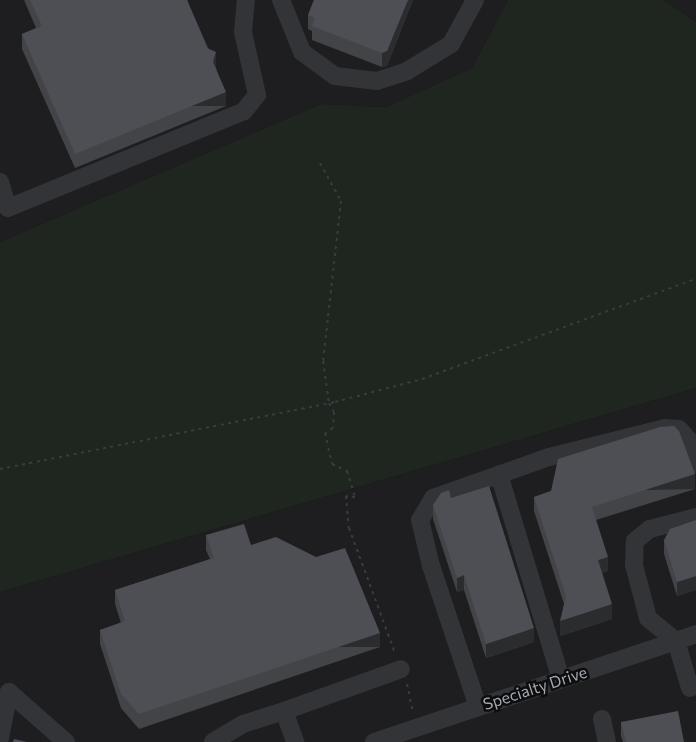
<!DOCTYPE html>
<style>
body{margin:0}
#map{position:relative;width:696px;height:742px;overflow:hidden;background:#121213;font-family:Commissioner,sans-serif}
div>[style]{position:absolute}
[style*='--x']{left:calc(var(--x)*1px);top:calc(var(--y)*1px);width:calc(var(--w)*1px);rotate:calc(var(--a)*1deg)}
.built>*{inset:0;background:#1e1e20}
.green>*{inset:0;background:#1e261f}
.path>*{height:2px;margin-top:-1px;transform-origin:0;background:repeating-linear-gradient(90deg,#393b3f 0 3px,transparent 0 7.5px)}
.minor>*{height:18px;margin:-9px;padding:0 9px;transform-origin:9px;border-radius:9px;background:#333438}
.wall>*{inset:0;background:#434448}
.shaded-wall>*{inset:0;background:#2b2c2e;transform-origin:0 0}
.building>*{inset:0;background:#4e4f54}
span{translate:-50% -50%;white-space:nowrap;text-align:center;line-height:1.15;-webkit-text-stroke:5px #0d0d0e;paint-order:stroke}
.street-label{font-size:16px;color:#a3a8b4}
</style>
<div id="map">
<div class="built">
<div style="clip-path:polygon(0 0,508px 0,472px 68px,386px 107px,321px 104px,0 242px)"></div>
<div style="clip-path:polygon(664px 0,696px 0,696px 22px)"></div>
<div style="clip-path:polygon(696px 388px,696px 742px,0 742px,0 592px)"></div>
</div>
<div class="green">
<div style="clip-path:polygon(508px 0,664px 0,696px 22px,696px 388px,0 592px,0 242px,321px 104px,386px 107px,472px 68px)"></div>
</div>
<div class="path">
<div style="--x:320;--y:163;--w:43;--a:61.1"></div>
<div style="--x:341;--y:201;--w:161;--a:96.4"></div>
<div style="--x:323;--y:361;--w:42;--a:81.9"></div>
<div style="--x:329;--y:403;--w:10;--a:61"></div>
<div style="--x:334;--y:412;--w:16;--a:94"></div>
<div style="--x:333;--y:428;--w:9;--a:148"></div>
<div style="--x:325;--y:433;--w:32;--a:77"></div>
<div style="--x:332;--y:464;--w:17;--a:25"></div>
<div style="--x:347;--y:471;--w:27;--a:73"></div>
<div style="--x:355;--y:497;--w:9;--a:-174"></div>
<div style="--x:346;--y:496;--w:32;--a:85"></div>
<div style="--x:349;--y:528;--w:133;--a:69.8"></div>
<div style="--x:0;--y:469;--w:342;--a:-11.3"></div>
<div style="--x:335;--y:402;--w:90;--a:-14.8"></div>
<div style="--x:422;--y:379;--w:292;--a:-20.1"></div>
<div style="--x:407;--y:684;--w:30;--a:78"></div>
</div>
<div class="minor">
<div style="--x:281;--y:0;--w:56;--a:68"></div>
<div style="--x:302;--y:52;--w:41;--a:36"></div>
<div style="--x:335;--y:76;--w:42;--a:6.8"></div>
<div style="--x:377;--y:81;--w:32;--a:-18"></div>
<div style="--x:407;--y:71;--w:52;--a:-31.5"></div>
<div style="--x:451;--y:44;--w:50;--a:-61.4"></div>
<div style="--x:0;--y:182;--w:27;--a:73"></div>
<div style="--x:8;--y:208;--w:255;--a:-22.3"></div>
<div style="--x:244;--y:111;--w:21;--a:-51"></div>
<div style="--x:257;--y:95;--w:65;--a:-102.5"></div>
<div style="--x:243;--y:32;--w:32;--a:-85"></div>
<div style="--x:499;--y:474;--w:214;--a:73.2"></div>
<div style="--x:690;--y:688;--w:49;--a:-106.6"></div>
<div style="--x:676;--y:641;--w:36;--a:-141"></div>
<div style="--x:648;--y:618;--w:55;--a:-104.8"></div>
<div style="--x:634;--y:565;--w:24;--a:-88"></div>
<div style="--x:635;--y:541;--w:19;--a:-39"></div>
<div style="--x:650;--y:529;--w:48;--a:-14.6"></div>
<div style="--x:478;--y:707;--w:149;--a:-108.4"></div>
<div style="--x:431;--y:566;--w:47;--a:-103.4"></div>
<div style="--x:420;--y:520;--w:26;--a:-59"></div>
<div style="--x:433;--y:498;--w:123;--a:-19.5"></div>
<div style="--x:549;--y:457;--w:120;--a:-14"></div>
<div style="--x:665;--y:428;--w:14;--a:4"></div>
<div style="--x:679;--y:429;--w:15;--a:48"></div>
<div style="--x:689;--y:440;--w:25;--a:74"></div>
<div style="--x:284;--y:711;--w:124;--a:-19.7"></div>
<div style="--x:602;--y:719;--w:24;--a:78"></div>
<div style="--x:0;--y:738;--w:47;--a:-78.9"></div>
<div style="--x:9;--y:692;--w:76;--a:41.3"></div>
<div style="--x:213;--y:742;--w:35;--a:-31"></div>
<div style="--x:243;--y:724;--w:43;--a:-17.6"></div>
<div style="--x:284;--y:711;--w:33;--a:70"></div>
<div style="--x:374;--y:742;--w:340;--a:-18.5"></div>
</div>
<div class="wall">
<div style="clip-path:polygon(24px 0,187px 0,216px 66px,216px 68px,226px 106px,75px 168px,22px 49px,22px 34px,36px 28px)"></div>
<div style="clip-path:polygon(314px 0,413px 0,387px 66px,382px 67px,312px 40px,312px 31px,308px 29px,308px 15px)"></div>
<div style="clip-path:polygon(695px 489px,596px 520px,608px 571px,602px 573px,612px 619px,560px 636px,564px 604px,534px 511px,534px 497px,551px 491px)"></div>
<div style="clip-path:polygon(451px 498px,534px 642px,486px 658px,464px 590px,457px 592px,433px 519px,433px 505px)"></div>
<div style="clip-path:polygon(696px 520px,696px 590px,677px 596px,664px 554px,664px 540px)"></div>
<div style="clip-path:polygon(206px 535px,251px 545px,380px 647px,139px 729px,121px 708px,100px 644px,100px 630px,121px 623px,115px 604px,115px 590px,210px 559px,206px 550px)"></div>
<div style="clip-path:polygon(621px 722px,684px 742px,623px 742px,621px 736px)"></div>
</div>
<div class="shaded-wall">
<div style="clip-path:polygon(408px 0,413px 0,387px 66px,382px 67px,382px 53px)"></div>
<div style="clip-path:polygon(216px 52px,216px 66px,213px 76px,213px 62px)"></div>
<div style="left:226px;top:92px;width:14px;height:163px;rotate:90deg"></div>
<div style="left:695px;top:474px;width:15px;height:108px;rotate:90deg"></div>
<div style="clip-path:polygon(608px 557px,608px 571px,598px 574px,598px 560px)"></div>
<div style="clip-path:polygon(464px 575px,464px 590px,457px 592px,457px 578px)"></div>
<div style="clip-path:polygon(696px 576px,696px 590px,677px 596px,677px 582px)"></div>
<div style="clip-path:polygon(612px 604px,612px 619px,560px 636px,560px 621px)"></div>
<div style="clip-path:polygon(534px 628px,534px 642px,486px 658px,486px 644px)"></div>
<div style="left:380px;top:633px;width:14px;height:254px;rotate:90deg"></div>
</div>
<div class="building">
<div style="clip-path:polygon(30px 0,187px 0,207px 48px,216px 52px,213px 62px,226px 92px,75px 154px,22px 34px,42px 26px)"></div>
<div style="clip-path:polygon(314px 0,408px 0,387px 51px,382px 53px,312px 26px,315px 18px,308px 15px)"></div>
<div style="clip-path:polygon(674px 426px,679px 431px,695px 474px,592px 507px,608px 557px,598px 560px,612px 604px,560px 621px,566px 596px,534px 497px,551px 491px,558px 459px,660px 427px)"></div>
<div style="clip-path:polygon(489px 486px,534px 628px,486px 644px,464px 575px,457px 578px,433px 505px,441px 493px,449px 490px,451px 498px)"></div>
<div style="clip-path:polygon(696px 520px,696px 576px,677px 582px,664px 540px,670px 529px)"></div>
<div style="clip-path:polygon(244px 524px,251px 545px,276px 537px,316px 557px,345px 548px,380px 633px,139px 714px,121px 694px,100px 630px,125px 621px,115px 590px,214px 558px,206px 535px)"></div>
<div style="clip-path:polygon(678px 711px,684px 742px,626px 742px,621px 722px)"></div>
<div style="clip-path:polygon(14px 739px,27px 742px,13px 742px)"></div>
</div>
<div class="street-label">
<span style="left:535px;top:688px;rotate:-18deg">Specialty Drive</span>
</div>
</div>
